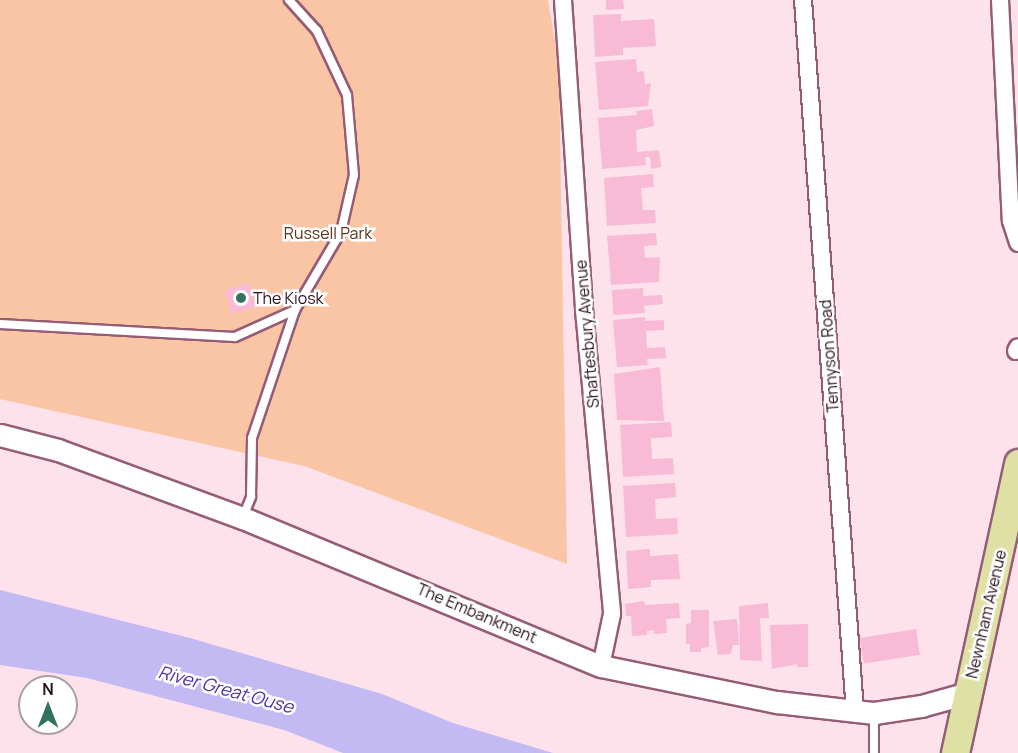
<!DOCTYPE html>
<style>
body{margin:0}
#map{position:relative;width:1018px;height:753px;overflow:hidden;background:#fde2ec;font-family:Manrope,sans-serif}
div>[style]{position:absolute}
[style*='--x']{left:calc(var(--x)*1px);top:calc(var(--y)*1px);width:calc(var(--w)*1px);rotate:calc(var(--a)*1deg)}
.green>*{inset:0;background:#fac5a5}
.water>*{inset:0;background:#c3baf4}
.building>*{inset:0;background:#f9bad5;transform-origin:0 0}
.roads{filter:drop-shadow(2px 0 #955c76) drop-shadow(-2px 0 #955c76) drop-shadow(0 2px #955c76) drop-shadow(0 -2px #955c76)}
.service>*{height:8px;margin:-4px;padding:0 4px;transform-origin:4px;border-radius:4px;background:#fff}
.minor>*{height:16px;margin:-8px;padding:0 8px;transform-origin:8px;border-radius:8px;background:#fff}
.tertiary>*{height:21px;margin:-10.5px;padding:0 10.5px;transform-origin:10.5px;border-radius:10.5px;background:#fff}
.primary>*{height:27px;margin:-13.5px;padding:0 13.5px;transform-origin:13.5px;border-radius:13.5px;background:#dee1a3}
.dots>*{width:16px;height:16px;translate:-50% -50%;box-sizing:border-box;border:3px solid #fff;border-radius:50%}
span{translate:-50% -50%;white-space:nowrap;text-align:center;line-height:1.15;-webkit-text-stroke:5px #fff;paint-order:stroke}
.park-label{font-size:16px;color:#59331b}
.poi-label{font-size:16px;color:#27101b}
.left{translate:0 -50%;text-align:left}
.street-label{font-size:16px;color:#27101b}
.water-label{font-size:18px;color:#53339e;font-style:italic}
.north{position:absolute;left:18px;top:675px;width:60px;height:60px;box-sizing:border-box;background:#fff;border:2px solid #a99fa4;border-radius:50%;rotate:0deg;font-size:16px;font-weight:700;line-height:24px;text-align:center;color:#27101b}
.north::after{content:'';display:block;margin:auto;width:21px;height:27px;background:#33725f;clip-path:polygon(50% 0,100% 100%,50% 72%,0 100%)}
</style>
<div id="map">
<div class="green">
<div style="clip-path:polygon(0 0,548px 0,559px 66px,567px 564px,304px 466px,0 399px)"></div>
</div>
<div class="water">
<div style="clip-path:polygon(0 590px,190px 638px,382px 694px,453px 723px,553px 753px,343px 753px,284px 730px,87px 678px,0 665px)"></div>
</div>
<div class="building">
<div style="clip-path:polygon(606px 0,623px 0,624px 9px,606px 10px)"></div>
<div style="clip-path:polygon(621px 14px,621px 21px,654px 19px,656px 46px,623px 48px,623px 55px,595px 57px,593px 15px)"></div>
<div style="clip-path:polygon(636px 59px,637px 72px,644px 71px,645px 84px,651px 83px,648px 106px,599px 110px,595px 62px)"></div>
<div style="clip-path:polygon(652px 109px,654px 126px,636px 130px,637px 152px,659px 150px,661px 167px,651px 169px,650px 157px,645px 157px,646px 165px,602px 169px,598px 118px,637px 115px,636px 111px)"></div>
<div style="clip-path:polygon(653px 174px,654px 187px,641px 188px,643px 210px,655px 210px,656px 223px,607px 226px,604px 178px)"></div>
<div style="clip-path:polygon(656px 233px,657px 245px,644px 246px,645px 258px,660px 257px,659px 282px,611px 285px,607px 236px)"></div>
<div style="left:249px;top:283px;width:25px;height:25px;rotate:74deg"></div>
<div style="clip-path:polygon(643px 288px,643px 296px,662px 295px,663px 304px,644px 306px,645px 313px,613px 315px,612px 290px)"></div>
<div style="clip-path:polygon(645px 317px,645px 321px,664px 320px,664px 330px,646px 331px,647px 348px,665px 347px,666px 358px,647px 359px,648px 365px,617px 367px,613px 320px)"></div>
<div style="clip-path:polygon(660px 367px,664px 421px,617px 420px,614px 374px)"></div>
<div style="clip-path:polygon(671px 422px,672px 437px,651px 438px,652px 459px,673px 458px,674px 474px,623px 477px,620px 425px)"></div>
<div style="clip-path:polygon(675px 483px,676px 497px,655px 499px,656px 519px,677px 518px,678px 534px,626px 537px,623px 486px)"></div>
<div style="clip-path:polygon(650px 549px,650px 556px,678px 554px,680px 579px,651px 580px,651px 587px,628px 589px,626px 551px)"></div>
<div style="clip-path:polygon(644px 601px,645px 605px,679px 603px,680px 618px,666px 619px,667px 633px,654px 634px,654px 630px,647px 631px,647px 635px,632px 636px,631px 616px,626px 616px,625px 604px)"></div>
<div style="clip-path:polygon(768px 603px,769px 618px,760px 618px,762px 661px,740px 660px,739px 606px)"></div>
<div style="clip-path:polygon(691px 610px,709px 610px,709px 647px,701px 648px,701px 652px,690px 652px,690px 644px,686px 644px,686px 624px,691px 623px)"></div>
<div style="clip-path:polygon(737px 619px,739px 645px,733px 645px,731px 654px,718px 655px,713px 621px)"></div>
<div style="clip-path:polygon(808px 624px,808px 667px,797px 667px,797px 664px,772px 669px,770px 625px)"></div>
<div style="left:916px;top:629px;width:26px;height:57px;rotate:81deg"></div>
</div>
<div class="roads">
<div class="service">
<div style="--x:0;--y:324;--w:235;--a:3.2"></div>
<div style="--x:235;--y:337;--w:66;--a:-24.2"></div>
<div style="--x:295;--y:310;--w:91;--a:-59.5"></div>
<div style="--x:341;--y:232;--w:58;--a:-77.2"></div>
<div style="--x:354;--y:175;--w:80;--a:-95"></div>
<div style="--x:347;--y:95;--w:71;--a:-115.1"></div>
<div style="--x:317;--y:31;--w:42;--a:-132.1"></div>
<div style="--x:243;--y:517;--w:22;--a:-68"></div>
<div style="--x:251;--y:497;--w:59;--a:-89"></div>
<div style="--x:252;--y:438;--w:135;--a:-71.4"></div>
<div style="--x:874;--y:753;--w:40;--a:-90"></div>
</div>
<div class="minor">
<div style="--x:563;--y:0;--w:311;--a:86.1"></div>
<div style="--x:584;--y:310;--w:305;--a:84.7"></div>
<div style="--x:612;--y:614;--w:53;--a:101.9"></div>
<div style="--x:803;--y:0;--w:713;--a:85.82"></div>
<div style="--x:1000;--y:0;--w:221;--a:87.2"></div>
<div style="--x:1011;--y:221;--w:23;--a:72"></div>
<div style="--x:1016;--y:351;--w:4;--a:-63"></div>
</div>
<div class="tertiary">
<div style="--x:0;--y:435;--w:60;--a:14.5"></div>
<div style="--x:58;--y:450;--w:197;--a:20.2"></div>
<div style="--x:243;--y:518;--w:387;--a:22.5"></div>
<div style="--x:601;--y:666;--w:180;--a:11.6"></div>
<div style="--x:777;--y:702;--w:98;--a:6.5"></div>
<div style="--x:874;--y:713;--w:48;--a:-8.5"></div>
<div style="--x:921;--y:706;--w:49;--a:-15.5"></div>
</div>
<div class="primary">
<div style="--x:955;--y:753;--w:297;--a:-77.7"></div>
</div>
</div>
<div class="dots">
<div style="left:241px;top:298px;background:#33725f"></div>
</div>
<div class="park-label">
<span style="left:328px;top:233px">Russell Park</span>
</div>
<div class="poi-label">
<span class="left" style="left:253px;top:298px">The Kiosk</span>
</div>
<div class="street-label">
<span style="left:587px;top:334px;rotate:-95deg">Shaftesbury Avenue</span>
<span style="left:829px;top:356px;rotate:-94deg">Tennyson Road</span>
<span style="left:477px;top:613px;rotate:23deg">The Embankment</span>
<span style="left:986px;top:614px;rotate:-77deg">Newnham Avenue</span>
</div>
<div class="water-label">
<span style="left:226px;top:689px;rotate:15deg">River Great Ouse</span>
</div>
<div class="north">N</div>
</div>
